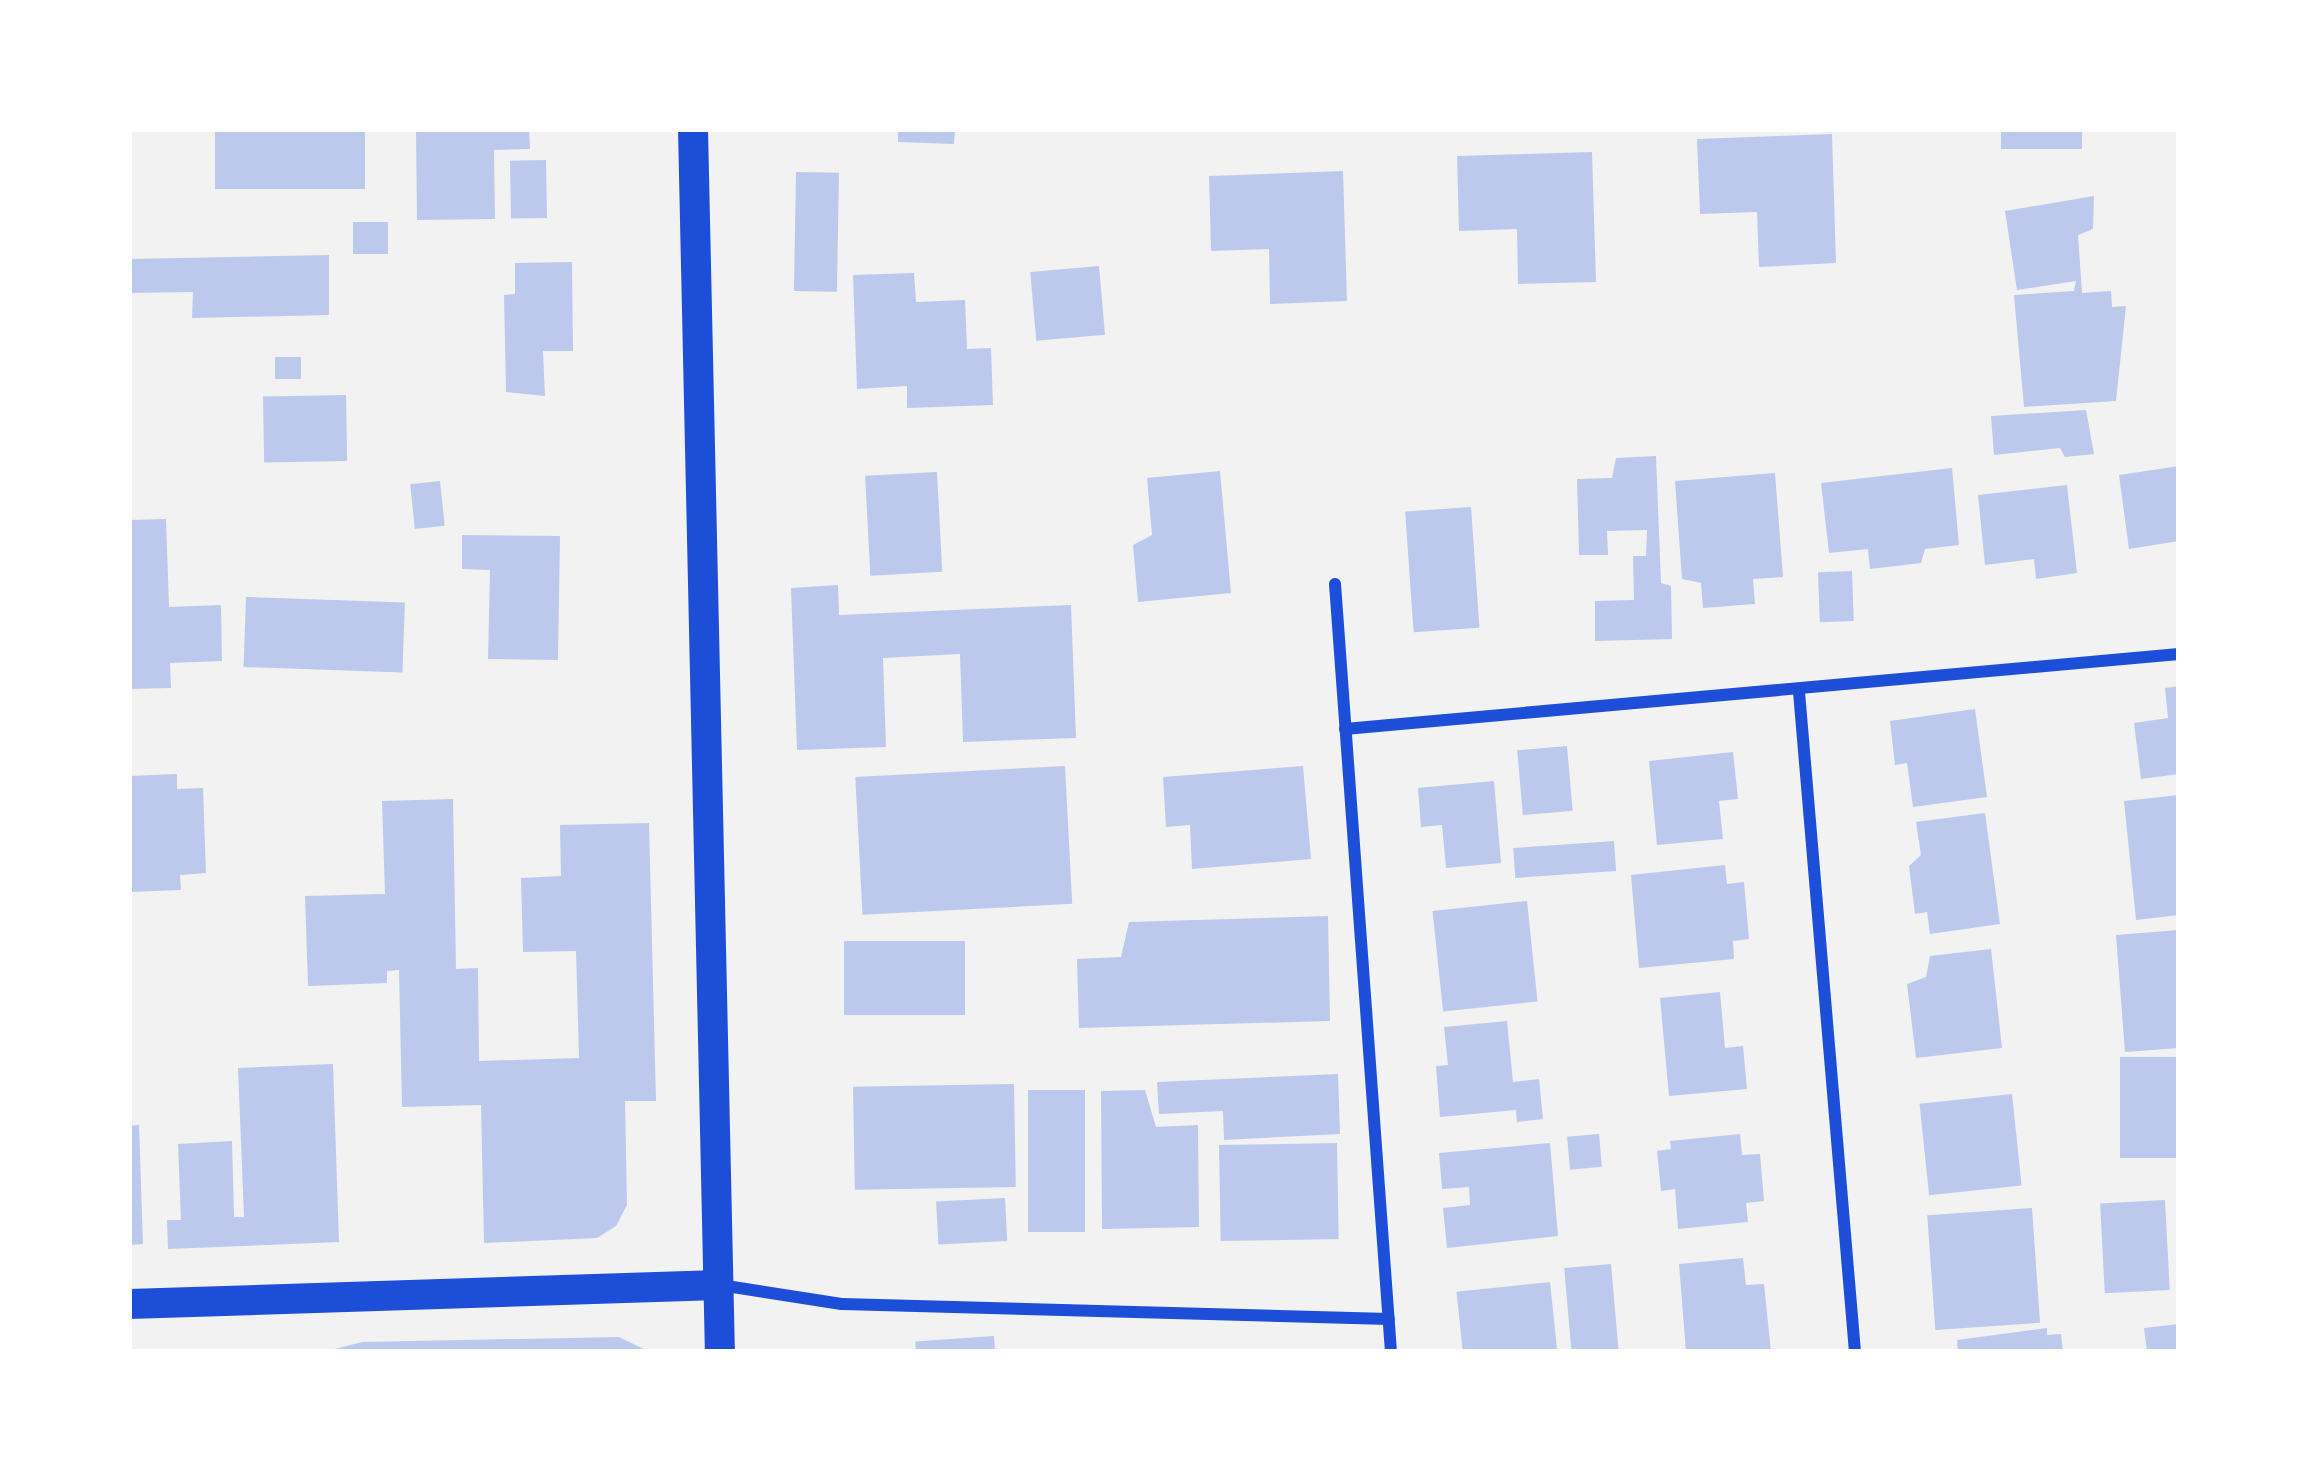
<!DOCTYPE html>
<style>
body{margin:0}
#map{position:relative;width:2308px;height:1481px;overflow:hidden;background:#f2f2f2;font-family:Overpass,sans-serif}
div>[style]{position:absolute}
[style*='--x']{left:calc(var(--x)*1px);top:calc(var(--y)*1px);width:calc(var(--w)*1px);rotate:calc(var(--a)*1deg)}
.building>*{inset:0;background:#bdc9ec;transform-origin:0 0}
.minor>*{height:12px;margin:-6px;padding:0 6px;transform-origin:6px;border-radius:6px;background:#1d4ed8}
.primary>*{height:30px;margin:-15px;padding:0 15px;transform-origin:15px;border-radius:15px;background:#1d4ed8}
span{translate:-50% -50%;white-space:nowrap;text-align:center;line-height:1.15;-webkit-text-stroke:12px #fff;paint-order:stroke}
.frame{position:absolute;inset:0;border:132px solid #fff;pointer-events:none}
</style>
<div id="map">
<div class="building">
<div style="left:215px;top:129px;width:150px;height:60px"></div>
<div style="clip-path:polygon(416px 129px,529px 129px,530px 149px,494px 150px,495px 219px,417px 220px)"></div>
<div style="clip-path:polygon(898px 129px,955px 129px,954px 144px,898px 142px)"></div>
<div style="left:2001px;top:129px;width:81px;height:20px"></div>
<div style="clip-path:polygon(1832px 134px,1836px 263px,1759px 267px,1757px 212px,1700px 214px,1697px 139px)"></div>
<div style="clip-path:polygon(1592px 152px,1596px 282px,1518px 284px,1517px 229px,1459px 231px,1457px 156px)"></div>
<div style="left:546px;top:160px;width:58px;height:36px;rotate:89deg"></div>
<div style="clip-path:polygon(1343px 171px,1347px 301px,1270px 304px,1269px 249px,1211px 251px,1209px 176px)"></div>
<div style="left:796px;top:172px;width:43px;height:119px;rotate:1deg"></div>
<div style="clip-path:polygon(2094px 196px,2093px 229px,2078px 235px,2082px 293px,2111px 291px,2112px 307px,2126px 306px,2116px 401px,2024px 407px,2014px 295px,2074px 291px,2076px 281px,2017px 290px,2005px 211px)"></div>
<div style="left:353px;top:222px;width:35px;height:32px"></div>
<div style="clip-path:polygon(329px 255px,329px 315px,192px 318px,193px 292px,129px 293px,129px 259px)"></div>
<div style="clip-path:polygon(572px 262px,573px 351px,543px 351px,545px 396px,506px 392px,504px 295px,515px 294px,515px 263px)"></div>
<div style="left:1099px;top:266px;width:69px;height:69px;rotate:85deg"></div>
<div style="clip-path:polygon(914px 273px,916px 302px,965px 300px,967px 349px,991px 348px,993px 405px,907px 408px,907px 386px,857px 389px,853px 275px)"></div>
<div style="left:275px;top:357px;width:26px;height:22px"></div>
<div style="left:346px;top:395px;width:66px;height:83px;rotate:89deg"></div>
<div style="clip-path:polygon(2086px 410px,2094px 454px,2065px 457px,2060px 448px,1994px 455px,1991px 416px)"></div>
<div style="clip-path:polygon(1656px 456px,1661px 583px,1671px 586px,1672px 639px,1595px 641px,1595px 601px,1634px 600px,1633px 556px,1646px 556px,1647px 530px,1607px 531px,1608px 555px,1579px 555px,1577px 479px,1612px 478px,1616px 458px)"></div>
<div style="clip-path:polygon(2179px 466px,2179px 541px,2129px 549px,2119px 475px)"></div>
<div style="clip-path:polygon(1952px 468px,1959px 545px,1925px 549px,1921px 563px,1870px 569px,1868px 549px,1829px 553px,1821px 483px)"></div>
<div style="clip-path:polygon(1220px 471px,1231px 593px,1138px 602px,1133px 545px,1152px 535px,1147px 478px)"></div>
<div style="left:937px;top:472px;width:100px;height:72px;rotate:87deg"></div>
<div style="clip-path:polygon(1775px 473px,1783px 577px,1753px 579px,1755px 604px,1703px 608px,1701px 583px,1682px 579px,1675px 481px)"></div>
<div style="left:440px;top:481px;width:45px;height:30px;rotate:84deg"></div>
<div style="clip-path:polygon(2067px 485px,2077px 573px,2036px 579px,2034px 559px,1985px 565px,1978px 495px)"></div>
<div style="left:1471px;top:507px;width:121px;height:66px;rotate:86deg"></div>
<div style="clip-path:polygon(166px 519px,169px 607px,221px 605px,222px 661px,170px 663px,171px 688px,129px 689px,129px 520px)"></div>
<div style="clip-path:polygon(462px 535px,560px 536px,558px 660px,488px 659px,490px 570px,462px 569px)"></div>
<div style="left:1852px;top:571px;width:50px;height:34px;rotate:88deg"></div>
<div style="clip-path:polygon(838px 585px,839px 615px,1071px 605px,1076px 738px,963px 742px,960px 654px,883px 658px,886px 747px,797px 750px,791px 588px)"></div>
<div style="left:246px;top:597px;width:159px;height:70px;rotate:2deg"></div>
<div style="clip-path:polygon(2179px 686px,2179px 774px,2141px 779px,2134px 723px,2168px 718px,2165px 688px)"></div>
<div style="clip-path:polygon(1975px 709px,1987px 797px,1913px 807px,1907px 763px,1895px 765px,1890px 721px)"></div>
<div style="left:1567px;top:746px;width:65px;height:50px;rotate:85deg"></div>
<div style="clip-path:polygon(1733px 752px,1738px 799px,1719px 801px,1723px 839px,1657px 845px,1649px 761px)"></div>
<div style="left:1065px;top:766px;width:138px;height:210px;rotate:87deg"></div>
<div style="clip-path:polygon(1303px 766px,1311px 859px,1192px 869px,1190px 825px,1166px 827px,1163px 777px)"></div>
<div style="clip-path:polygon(177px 774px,177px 789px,203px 788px,206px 873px,180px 875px,181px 890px,129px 892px,129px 776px)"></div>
<div style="clip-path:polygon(1494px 781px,1501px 863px,1446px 868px,1442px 825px,1421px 827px,1418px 788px)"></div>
<div style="clip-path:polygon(2179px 795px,2179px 915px,2136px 920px,2124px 801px)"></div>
<div style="clip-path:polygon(453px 799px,456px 969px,478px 968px,479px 1061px,579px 1058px,576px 951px,523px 952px,521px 878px,561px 876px,560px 825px,649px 823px,656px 1101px,625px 1101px,627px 1205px,616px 1226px,597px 1238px,484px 1243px,481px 1105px,402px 1107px,399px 970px,387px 971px,387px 983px,308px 986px,305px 896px,385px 894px,382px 801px)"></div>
<div style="clip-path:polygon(1985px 813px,2000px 924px,1930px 934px,1927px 912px,1915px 914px,1909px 866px,1921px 855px,1916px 822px)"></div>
<div style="left:1614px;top:841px;width:30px;height:101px;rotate:86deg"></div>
<div style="clip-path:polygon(1725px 865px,1727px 884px,1744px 882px,1749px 939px,1733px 941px,1734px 959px,1639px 968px,1631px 875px)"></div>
<div style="left:1527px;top:901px;width:101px;height:95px;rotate:84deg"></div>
<div style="clip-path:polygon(1328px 916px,1330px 1021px,1079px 1028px,1077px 959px,1121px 957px,1129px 922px)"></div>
<div style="clip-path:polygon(2179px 930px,2179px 1048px,2125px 1052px,2116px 935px)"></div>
<div style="left:965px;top:941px;width:74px;height:121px;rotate:90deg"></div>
<div style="clip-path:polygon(1991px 949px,2002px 1048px,1916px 1058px,1907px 984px,1926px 977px,1930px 956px)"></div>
<div style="clip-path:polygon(1720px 992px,1725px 1048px,1743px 1046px,1747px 1089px,1669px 1096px,1660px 998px)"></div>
<div style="clip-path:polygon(1507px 1021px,1513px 1082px,1539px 1079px,1543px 1119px,1517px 1122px,1516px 1110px,1440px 1117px,1436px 1066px,1448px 1065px,1444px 1027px)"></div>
<div style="left:2179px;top:1057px;width:101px;height:59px;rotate:90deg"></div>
<div style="clip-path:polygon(333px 1064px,339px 1242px,168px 1249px,167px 1220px,181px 1220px,178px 1144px,232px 1141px,234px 1217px,244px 1217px,238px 1068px)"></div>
<div style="clip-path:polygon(1338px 1074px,1340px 1134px,1224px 1140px,1223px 1111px,1159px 1114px,1157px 1082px)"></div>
<div style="left:1014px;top:1084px;width:103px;height:161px;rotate:89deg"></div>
<div style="left:1085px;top:1090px;width:142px;height:57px;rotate:90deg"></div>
<div style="clip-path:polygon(1145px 1090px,1156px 1127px,1198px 1125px,1199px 1227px,1102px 1229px,1101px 1091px)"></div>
<div style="left:2012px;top:1094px;width:92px;height:93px;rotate:84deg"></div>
<div style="clip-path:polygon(139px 1125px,143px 1244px,129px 1245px,129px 1126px)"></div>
<div style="left:1599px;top:1134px;width:33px;height:32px;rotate:85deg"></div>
<div style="clip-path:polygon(1740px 1134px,1742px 1155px,1760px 1154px,1764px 1201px,1746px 1203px,1748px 1222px,1678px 1229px,1675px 1189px,1661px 1191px,1657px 1151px,1671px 1149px,1670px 1141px)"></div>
<div style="left:1337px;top:1143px;width:96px;height:118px;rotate:89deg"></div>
<div style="clip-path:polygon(1550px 1143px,1558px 1236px,1447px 1248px,1443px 1208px,1470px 1205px,1469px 1187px,1442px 1189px,1439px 1153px)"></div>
<div style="left:1005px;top:1198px;width:43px;height:69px;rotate:87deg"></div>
<div style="left:2165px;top:1200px;width:90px;height:65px;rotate:87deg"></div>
<div style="left:2032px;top:1208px;width:115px;height:105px;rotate:86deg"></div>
<div style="clip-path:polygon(1743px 1258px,1746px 1285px,1764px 1284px,1771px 1352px,1686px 1352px,1679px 1264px)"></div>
<div style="left:1611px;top:1264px;width:88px;height:47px;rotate:85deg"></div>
<div style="left:1550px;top:1282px;width:70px;height:94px;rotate:84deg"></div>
<div style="clip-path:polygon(2179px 1324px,2179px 1352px,2147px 1352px,2144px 1328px)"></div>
<div style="clip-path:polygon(2047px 1328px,2047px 1335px,2061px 1334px,2063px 1352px,1958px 1352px,1957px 1340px)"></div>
<div style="left:994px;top:1336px;width:16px;height:79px;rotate:86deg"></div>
<div style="clip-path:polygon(619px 1337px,650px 1352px,331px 1350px,362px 1342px)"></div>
</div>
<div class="minor">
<div style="--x:1335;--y:584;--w:770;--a:85.83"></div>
<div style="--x:1799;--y:692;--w:662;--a:85.15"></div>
<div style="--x:1345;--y:729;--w:837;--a:-5.14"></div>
<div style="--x:720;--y:1285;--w:123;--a:8.9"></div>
<div style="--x:842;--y:1304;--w:547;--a:1.57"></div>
</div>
<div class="primary">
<div style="--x:693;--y:129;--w:1223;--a:88.74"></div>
<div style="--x:129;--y:1304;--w:590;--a:-1.84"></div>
</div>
<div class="frame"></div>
</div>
